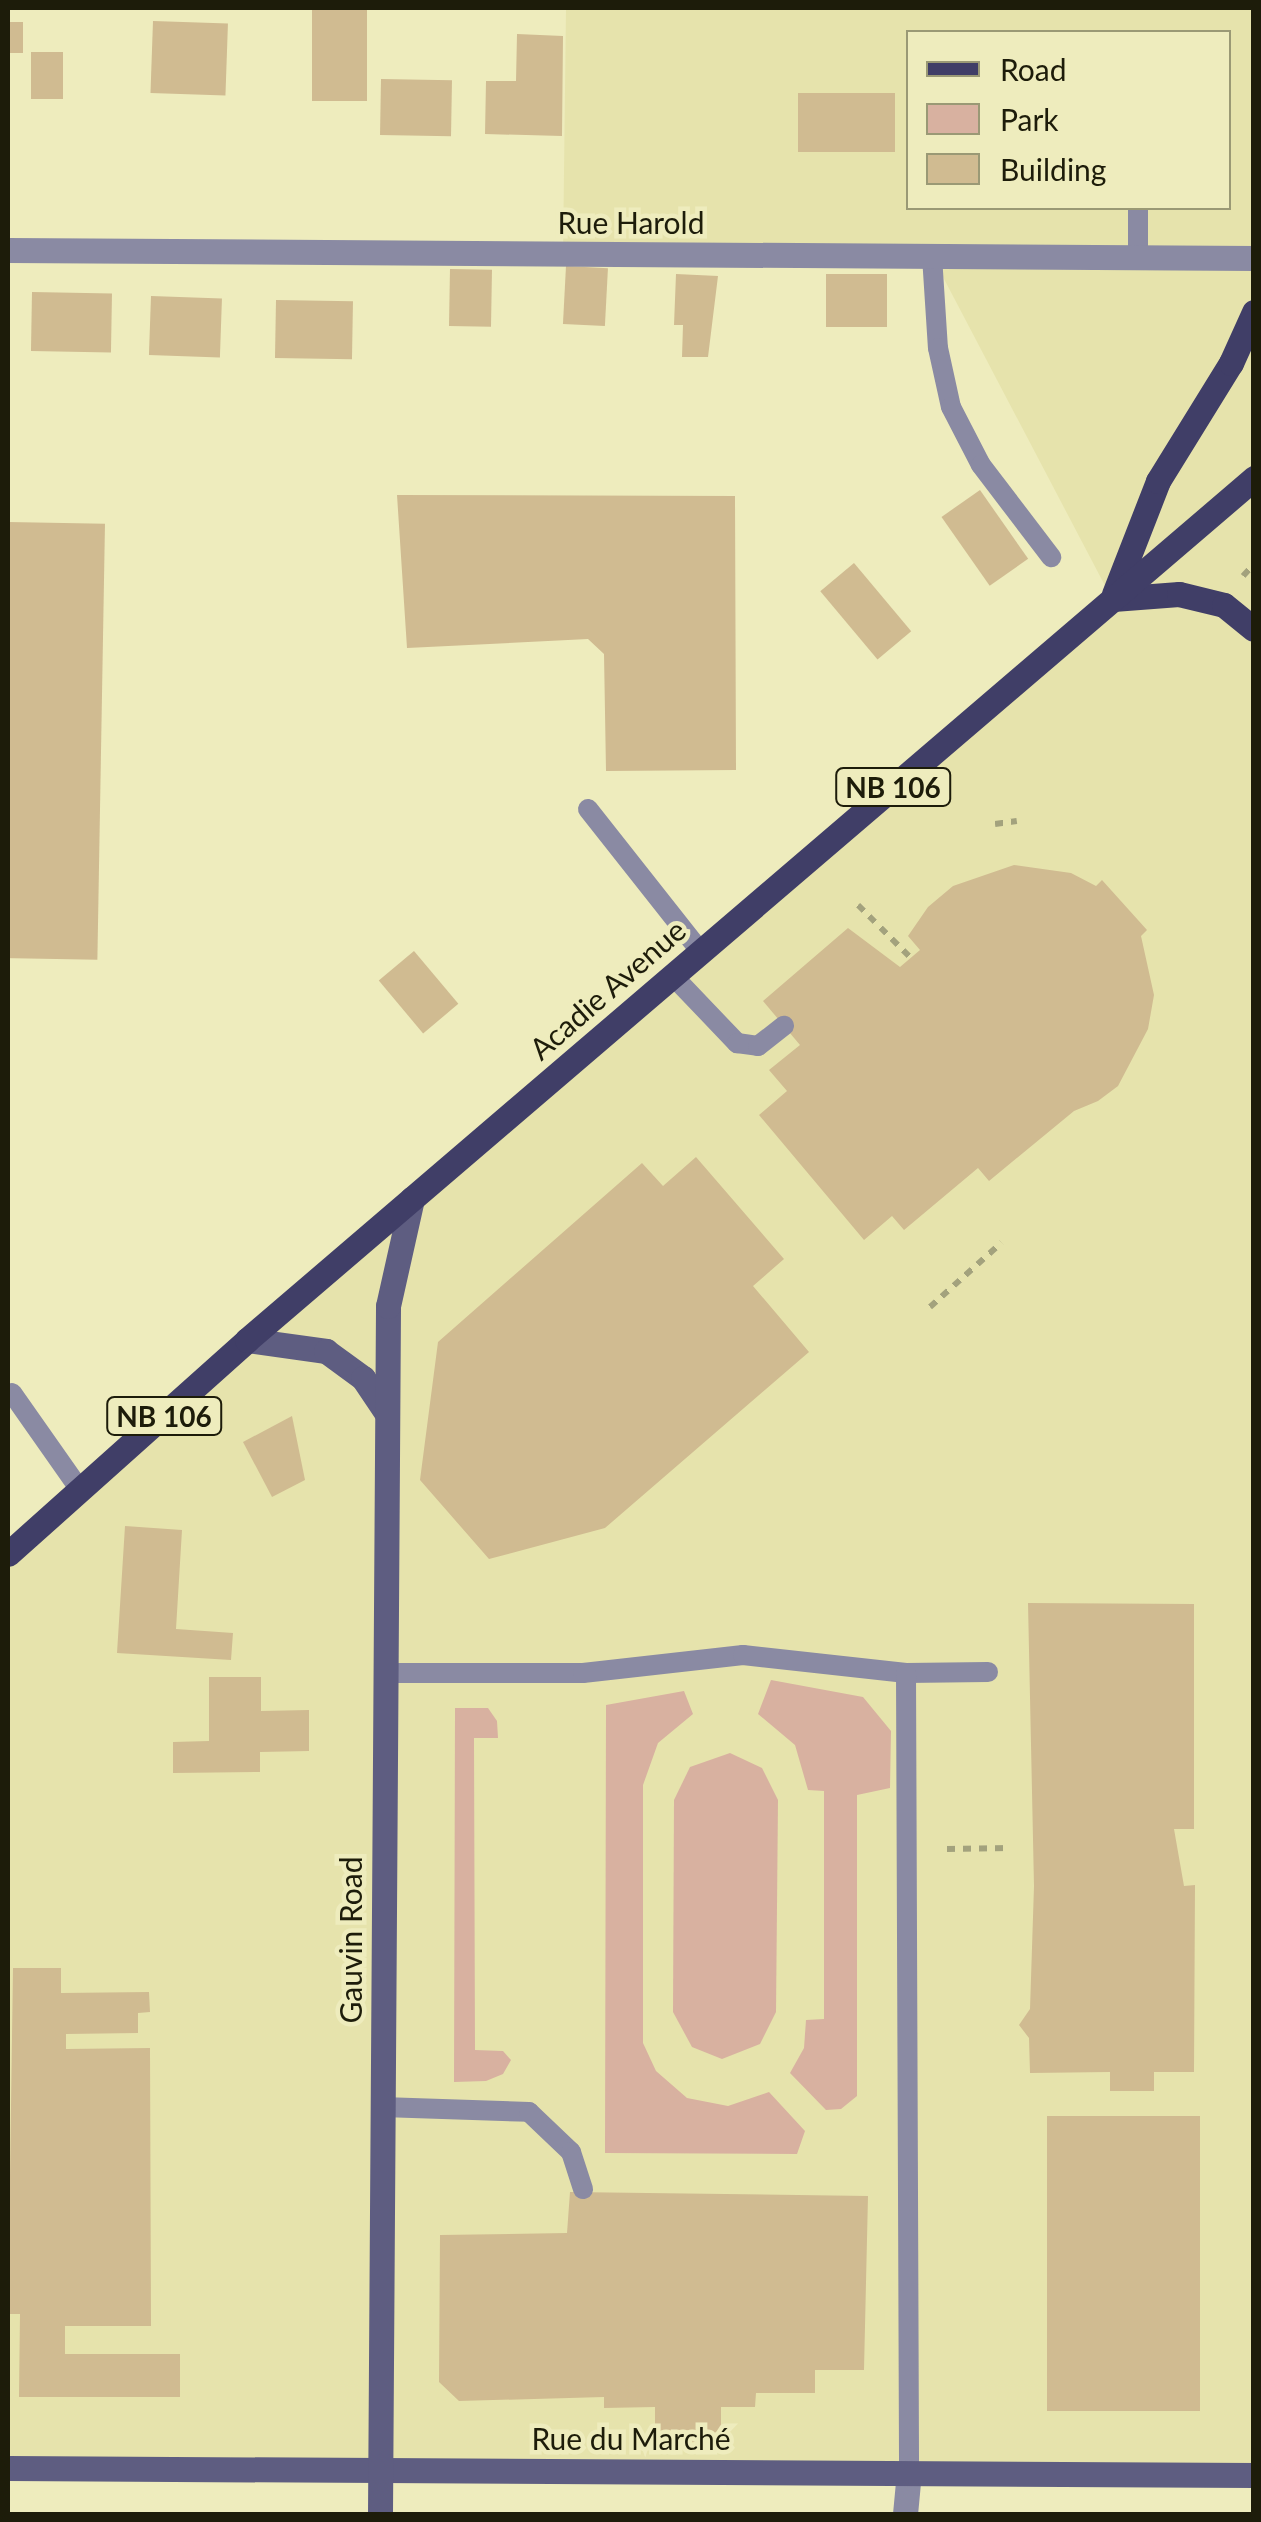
<!DOCTYPE html>
<meta charset="utf-8">
<style>
body{margin:0}
#map{position:relative;width:1261px;height:2522px;overflow:hidden;background:#eeecbd;font-family:Lato,sans-serif}
div>[style]{position:absolute}
[style*='--x']{left:calc(var(--x)*1px);top:calc(var(--y)*1px);width:calc(var(--w)*1px);rotate:calc(var(--a)*1deg)}
.built>*{inset:0;background:#e6e3ac}
.green>*{inset:0;background:#d8b1a0}
.building>*{inset:0;background:#d0bb91;transform-origin:0 0}
.path>*{height:6px;margin-top:-3px;transform-origin:0;background:repeating-linear-gradient(90deg,#a3a27d 0 8px,transparent 0 16px)}
.lane>*{height:20px;margin:-10px;padding:0 10px;transform-origin:10px;border-radius:10px;background:#8a8aa3}
.street>*{height:25px;margin:-12.5px;padding:0 12.5px;transform-origin:12.5px;border-radius:12.5px;background:#8a8aa3}
.secondary>*{height:25px;margin:-12.5px;padding:0 12.5px;transform-origin:12.5px;border-radius:12.5px;background:#5e5d81}
.primary>*{height:25px;margin:-12.5px;padding:0 12.5px;transform-origin:12.5px;border-radius:12.5px;background:#403e67}
span{translate:-50% -50%;white-space:nowrap;text-align:center;line-height:1.15;-webkit-text-stroke:9px #eeecbd;paint-order:stroke}
.shield-label span{padding:2px 8px;background:#eeecbd;border:2px solid;border-radius:8px;-webkit-text-stroke-width:0}
.shield-label{font-size:28px;color:#1d1c0a;font-weight:700}
.street-label{font-size:30px;color:#1d1c0a}
.frame{position:absolute;inset:0;border:10px solid #1d1c0a;pointer-events:none}
.legend{position:absolute;left:906px;top:30px;width:325px;height:180px;box-sizing:border-box;background:#eeecbd;border:2px solid #9a9975;margin:0;padding:12px 18px;list-style:none;font-size:30px;color:#1d1c0a}
.legend li{display:flex;align-items:center;gap:20px;height:50px}
.legend b{width:50px;border:2px solid #9a9975}
</style>
<div id="map">
<div class="built">
<div style="clip-path:polygon(evenodd,566px 8px,1253px 8px,1253px 2475px,8px 2468px,8px 1554px,1112px 599px,932px 256px,563px 254px,566px 8px,908px 32px,1228px 32px,1228px 208px,908px 208px,908px 32px)"></div>
</div>
<div class="green">
<div style="clip-path:polygon(771px 1680px,863px 1697px,891px 1731px,890px 1788px,857px 1795px,857px 2096px,841px 2109px,826px 2110px,790px 2073px,804px 2048px,806px 2020px,824px 2019px,824px 1791px,808px 1790px,795px 1745px,758px 1714px)"></div>
<div style="clip-path:polygon(684px 1691px,693px 1714px,658px 1743px,643px 1785px,643px 2043px,656px 2071px,687px 2098px,728px 2106px,769px 2092px,805px 2131px,797px 2154px,605px 2153px,606px 1705px)"></div>
<div style="clip-path:polygon(455px 1708px,488px 1708px,497px 1721px,498px 1738px,474px 1738px,475px 2050px,503px 2051px,511px 2060px,503px 2074px,486px 2081px,454px 2082px)"></div>
<div style="clip-path:polygon(730px 1753px,762px 1768px,778px 1800px,776px 2012px,760px 2044px,722px 2059px,692px 2047px,673px 2012px,674px 1800px,690px 1767px)"></div>
</div>
<div class="building">
<div style="left:312px;top:8px;width:55px;height:93px"></div>
<div style="left:153px;top:21px;width:75px;height:72px;rotate:2deg"></div>
<div style="left:8px;top:22px;width:15px;height:31px"></div>
<div style="clip-path:polygon(517px 34px,563px 36px,562px 136px,485px 134px,486px 81px,516px 81px)"></div>
<div style="left:31px;top:52px;width:32px;height:47px"></div>
<div style="left:381px;top:79px;width:71px;height:56px;rotate:1deg"></div>
<div style="left:798px;top:93px;width:97px;height:59px"></div>
<div style="left:566px;top:266px;width:42px;height:58px;rotate:3deg"></div>
<div style="left:450px;top:269px;width:42px;height:57px;rotate:1deg"></div>
<div style="clip-path:polygon(676px 274px,718px 276px,708px 357px,682px 357px,683px 325px,674px 325px)"></div>
<div style="left:826px;top:274px;width:61px;height:53px"></div>
<div style="left:32px;top:292px;width:80px;height:59px;rotate:1deg"></div>
<div style="left:151px;top:296px;width:71px;height:59px;rotate:2deg"></div>
<div style="left:276px;top:300px;width:77px;height:58px;rotate:1deg"></div>
<div style="left:980px;top:490px;width:84px;height:47px;rotate:55deg"></div>
<div style="clip-path:polygon(397px 495px,735px 496px,736px 770px,606px 771px,604px 654px,588px 639px,407px 648px)"></div>
<div style="left:8px;top:522px;width:97px;height:436px;rotate:1deg"></div>
<div style="left:854px;top:563px;width:89px;height:44px;rotate:50deg"></div>
<div style="clip-path:polygon(1014px 865px,1071px 873px,1096px 886px,1102px 880px,1147px 930px,1141px 936px,1154px 995px,1148px 1029px,1118px 1086px,1098px 1101px,1074px 1111px,989px 1181px,978px 1168px,904px 1230px,892px 1216px,864px 1240px,759px 1115px,787px 1091px,769px 1070px,800px 1045px,763px 1001px,848px 928px,900px 967px,920px 950px,908px 936px,928px 907px,953px 886px)"></div>
<div style="left:414px;top:951px;width:69px;height:46px;rotate:50deg"></div>
<div style="clip-path:polygon(696px 1157px,784px 1259px,753px 1286px,809px 1352px,605px 1528px,489px 1559px,420px 1480px,438px 1342px,642px 1163px,663px 1186px)"></div>
<div style="clip-path:polygon(292px 1416px,305px 1480px,272px 1497px,243px 1442px)"></div>
<div style="clip-path:polygon(125px 1526px,182px 1530px,176px 1629px,233px 1633px,231px 1660px,117px 1653px)"></div>
<div style="clip-path:polygon(1028px 1603px,1194px 1604px,1194px 1829px,1174px 1829px,1184px 1886px,1195px 1885px,1194px 2072px,1154px 2072px,1154px 2091px,1110px 2091px,1110px 2072px,1030px 2073px,1029px 2038px,1019px 2025px,1030px 2009px,1034px 1886px)"></div>
<div style="clip-path:polygon(209px 1677px,261px 1677px,261px 1711px,309px 1710px,309px 1751px,260px 1752px,260px 1772px,173px 1773px,173px 1742px,209px 1741px)"></div>
<div style="clip-path:polygon(13px 1968px,61px 1968px,61px 1993px,149px 1992px,150px 2012px,138px 2013px,138px 2033px,66px 2034px,66px 2049px,150px 2048px,151px 2326px,65px 2326px,65px 2354px,180px 2354px,180px 2397px,19px 2397px,20px 2314px,8px 2314px)"></div>
<div style="left:1047px;top:2116px;width:153px;height:295px"></div>
<div style="clip-path:polygon(570px 2192px,868px 2196px,864px 2370px,815px 2370px,815px 2393px,756px 2393px,755px 2407px,721px 2407px,721px 2442px,655px 2442px,655px 2407px,604px 2408px,604px 2397px,459px 2401px,439px 2382px,440px 2235px,567px 2233px)"></div>
</div>
<div class="path">
<div style="--x:1243;--y:576;--w:16;--a:-47"></div>
<div style="--x:995;--y:824;--w:22;--a:-8"></div>
<div style="--x:858;--y:905;--w:75;--a:45"></div>
<div style="--x:930;--y:1307;--w:96;--a:-42"></div>
<div style="--x:947;--y:1849;--w:63;--a:-0.9"></div>
</div>
<div class="lane">
<div style="--x:1138;--y:208;--w:49;--a:90"></div>
<div style="--x:932;--y:256;--w:92;--a:86.3"></div>
<div style="--x:938;--y:348;--w:60;--a:77.6"></div>
<div style="--x:951;--y:407;--w:65;--a:62.7"></div>
<div style="--x:981;--y:465;--w:116;--a:52.7"></div>
<div style="--x:588;--y:809;--w:182;--a:51.7"></div>
<div style="--x:673;--y:976;--w:93;--a:46.3"></div>
<div style="--x:737;--y:1043;--w:21;--a:8"></div>
<div style="--x:758;--y:1046;--w:33;--a:-38"></div>
<div style="--x:12;--y:1393;--w:120;--a:54.9"></div>
<div style="--x:384;--y:1673;--w:199;--a:0"></div>
<div style="--x:583;--y:1673;--w:161;--a:-6.4"></div>
<div style="--x:743;--y:1655;--w:164;--a:6.3"></div>
<div style="--x:906;--y:1673;--w:82;--a:-0.7"></div>
<div style="--x:906;--y:1673;--w:799;--a:89.78"></div>
<div style="--x:382;--y:2107;--w:147;--a:1.9"></div>
<div style="--x:529;--y:2112;--w:58;--a:43.6"></div>
<div style="--x:571;--y:2152;--w:39;--a:72"></div>
</div>
<div class="street">
<div style="--x:8;--y:250;--w:1246;--a:0.37"></div>
<div style="--x:905;--y:2514;--w:42;--a:-84.6"></div>
</div>
<div class="secondary">
<div style="--x:247;--y:1340;--w:80;--a:7.9"></div>
<div style="--x:326;--y:1351;--w:46;--a:36.1"></div>
<div style="--x:363;--y:1378;--w:40;--a:56"></div>
<div style="--x:8;--y:2468;--w:1246;--a:0.32"></div>
<div style="--x:380;--y:2514;--w:1208;--a:-89.62"></div>
<div style="--x:388;--y:1306;--w:110;--a:-77.4"></div>
</div>
<div class="primary">
<div style="--x:1114;--y:594;--w:121;--a:-68.7"></div>
<div style="--x:1158;--y:481;--w:139;--a:-58.3"></div>
<div style="--x:1231;--y:363;--w:56;--a:-65.7"></div>
<div style="--x:1113;--y:599;--w:66;--a:-4.3"></div>
<div style="--x:1179;--y:594;--w:46;--a:13.7"></div>
<div style="--x:1224;--y:605;--w:38;--a:39"></div>
<div style="--x:8;--y:1554;--w:321;--a:-41.8"></div>
<div style="--x:247;--y:1340;--w:1326;--a:-40.56"></div>
</div>
<div class="shield-label">
<span style="left:893px;top:787px">NB 106</span>
<span style="left:164px;top:1416px">NB 106</span>
</div>
<div class="street-label">
<span style="left:631px;top:222px">Rue Harold</span>
<span style="left:607px;top:989px;rotate:-41deg">Acadie Avenue</span>
<span style="left:350px;top:1940px;rotate:-90deg">Gauvin Road</span>
<span style="left:631px;top:2438px">Rue du Marché</span>
</div>
<div class="frame"></div>
<ul class="legend">
<li><b style="height:12px;background:#403e67"></b>Road</li>
<li><b style="height:28px;background:#d8b1a0"></b>Park</li>
<li><b style="height:28px;background:#d0bb91"></b>Building</li>
</ul>
</div>
